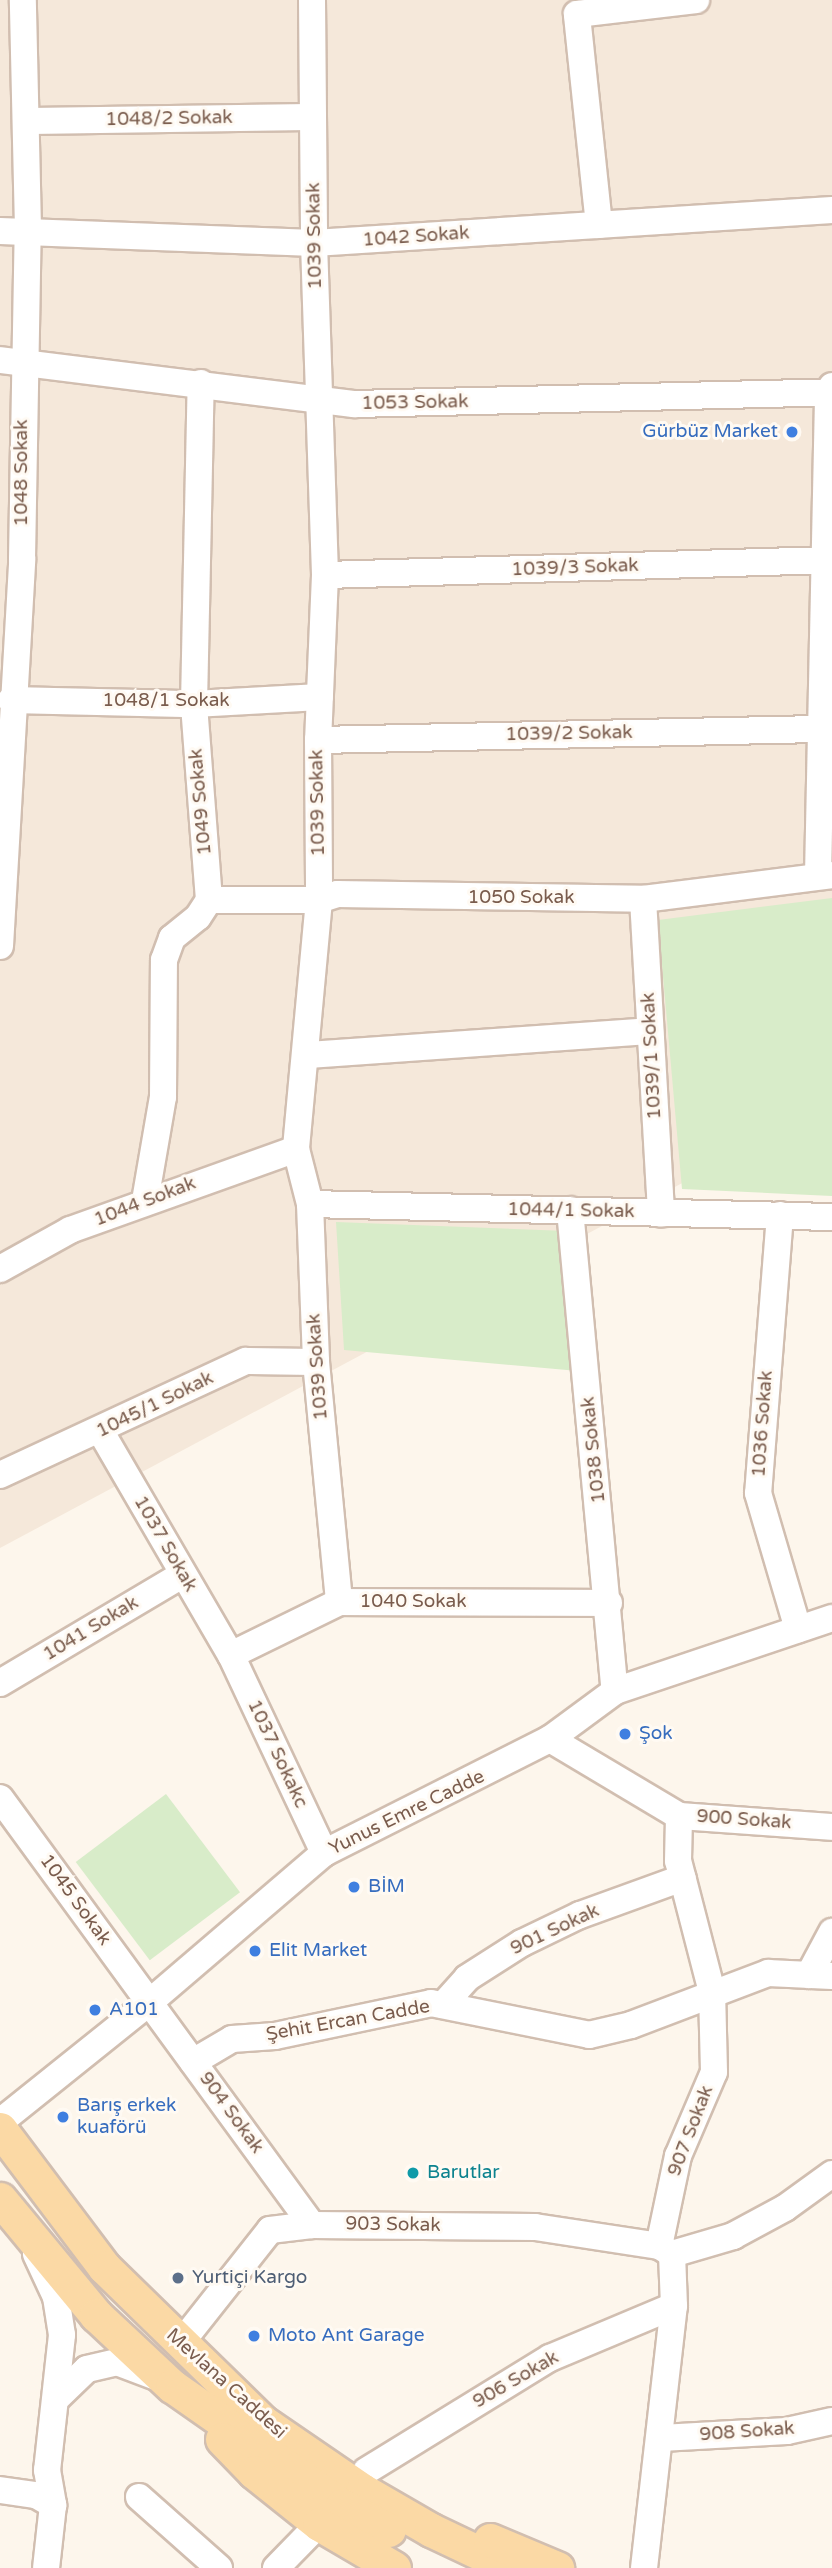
<!DOCTYPE html>
<meta charset="utf-8">
<style>
body{margin:0}
#map{position:relative;width:832px;height:2568px;overflow:hidden;background:#fdf6ec;font-family:"Varela Round",sans-serif}
div>[style]{position:absolute}
[style*='--x']{left:calc(var(--x)*1px);top:calc(var(--y)*1px);width:calc(var(--w)*1px);rotate:calc(var(--a)*1deg)}
.residential>*{inset:0;background:#f5e8da}
.green>*{inset:0;background:#d8ecc9;transform-origin:0 0}
.roads{filter:drop-shadow(2px 0 #d1beb0) drop-shadow(-2px 0 #d1beb0) drop-shadow(0 2px #d1beb0) drop-shadow(0 -2px #d1beb0)}
.minor>*{height:26px;margin:-13px;padding:0 13px;transform-origin:13px;border-radius:13px;background:#fff}
.major>*{height:33px;margin:-16.5px;padding:0 16.5px;transform-origin:16.5px;border-radius:16.5px;background:#fbd9a5}
.dots>*{width:19px;height:19px;translate:-50% -50%;box-sizing:border-box;border:4px solid #fffaf3;border-radius:50%}
span{translate:-50% -50%;white-space:nowrap;text-align:center;line-height:1.15;-webkit-text-stroke:6px #fffaf3;paint-order:stroke}
.street-label{font-size:19px;color:#7a5c4d}
.shop-label{font-size:19px;color:#366cbe}
.right{translate:-100% -50%;text-align:right}
.left{translate:0 -50%;text-align:left}
.culture-label{font-size:19px;color:#0d838f}
.service-label{font-size:19px;color:#4e5e75}
</style>
<div id="map">
<div class="residential">
<div style="clip-path:polygon(0 0,832px 0,832px 1103px,0 1548px)"></div>
</div>
<div class="green">
<div style="clip-path:polygon(832px 898px,832px 1196px,682px 1189px,658px 920px)"></div>
<div style="clip-path:polygon(336px 1222px,567px 1231px,578px 1371px,344px 1350px)"></div>
<div style="left:166px;top:1794px;width:123px;height:113px;rotate:53deg"></div>
</div>
<div class="roads">
<div class="minor">
<div style="--x:312;--y:0;--w:243;--a:89.5"></div>
<div style="--x:314;--y:243;--w:332;--a:88.1"></div>
<div style="--x:325;--y:575;--w:165;--a:92.4"></div>
<div style="--x:318;--y:740;--w:160;--a:89.6"></div>
<div style="--x:319;--y:900;--w:250;--a:95.3"></div>
<div style="--x:296;--y:1149;--w:57;--a:75.7"></div>
<div style="--x:310;--y:1204;--w:158;--a:87.8"></div>
<div style="--x:316;--y:1362;--w:241;--a:84.5"></div>
<div style="--x:26;--y:121;--w:287;--a:-0.8"></div>
<div style="--x:599;--y:225;--w:212;--a:-96"></div>
<div style="--x:577;--y:14;--w:120;--a:-6.7"></div>
<div style="--x:0;--y:231;--w:314;--a:2.2"></div>
<div style="--x:314;--y:243;--w:519;--a:-3.65"></div>
<div style="--x:0;--y:360;--w:357;--a:7.1"></div>
<div style="--x:354;--y:404;--w:478;--a:-1.4"></div>
<div style="--x:325;--y:575;--w:499;--a:-1.7"></div>
<div style="--x:11;--y:700;--w:183;--a:1.3"></div>
<div style="--x:194;--y:704;--w:126;--a:-3.2"></div>
<div style="--x:318;--y:740;--w:502;--a:-1.26"></div>
<div style="--x:818;--y:876;--w:483;--a:-88.8"></div>
<div style="--x:828;--y:393;--w:8;--a:-60"></div>
<div style="--x:643;--y:899;--w:315;--a:86.7"></div>
<div style="--x:209;--y:900;--w:110;--a:0"></div>
<div style="--x:319;--y:900;--w:19;--a:-18"></div>
<div style="--x:337;--y:894;--w:306;--a:0.9"></div>
<div style="--x:643;--y:899;--w:191;--a:-7.2"></div>
<div style="--x:0;--y:946;--w:388;--a:-86.7"></div>
<div style="--x:22;--y:559;--w:330;--a:-89"></div>
<div style="--x:28;--y:229;--w:229;--a:-91.3"></div>
<div style="--x:307;--y:1055;--w:344;--a:-4"></div>
<div style="--x:145;--y:1201;--w:106;--a:-80.2"></div>
<div style="--x:163;--y:1097;--w:137;--a:-89.6"></div>
<div style="--x:164;--y:960;--w:23;--a:-70"></div>
<div style="--x:172;--y:938;--w:33;--a:-39"></div>
<div style="--x:198;--y:917;--w:20;--a:-57"></div>
<div style="--x:209;--y:900;--w:197;--a:-94.4"></div>
<div style="--x:194;--y:704;--w:321;--a:-88.8"></div>
<div style="--x:310;--y:1204;--w:522;--a:1.43"></div>
<div style="--x:570;--y:1210;--w:483;--a:84.7"></div>
<div style="--x:780;--y:1215;--w:279;--a:94.5"></div>
<div style="--x:758;--y:1493;--w:142;--a:73.6"></div>
<div style="--x:0;--y:1269;--w:80;--a:-29.1"></div>
<div style="--x:70;--y:1230;--w:240;--a:-19.7"></div>
<div style="--x:101;--y:1432;--w:258;--a:59.8"></div>
<div style="--x:231;--y:1655;--w:219;--a:64.8"></div>
<div style="--x:0;--y:1475;--w:271;--a:-24.9"></div>
<div style="--x:246;--y:1361;--w:70;--a:0.8"></div>
<div style="--x:231;--y:1655;--w:120;--a:-26.1"></div>
<div style="--x:339;--y:1602;--w:270;--a:0.2"></div>
<div style="--x:0;--y:1683;--w:212;--a:-30.7"></div>
<div style="--x:550;--y:1739;--w:150;--a:30.8"></div>
<div style="--x:679;--y:1816;--w:153;--a:4.1"></div>
<div style="--x:0;--y:1798;--w:529;--a:53.85"></div>
<div style="--x:809;--y:1975;--w:49;--a:-61.9"></div>
<div style="--x:443;--y:2005;--w:36;--a:-48"></div>
<div style="--x:467;--y:1978;--w:65;--a:-32.5"></div>
<div style="--x:522;--y:1943;--w:64;--a:-25.8"></div>
<div style="--x:580;--y:1915;--w:109;--a:-19.9"></div>
<div style="--x:193;--y:2062;--w:45;--a:-30.5"></div>
<div style="--x:232;--y:2039;--w:43;--a:-4"></div>
<div style="--x:275;--y:2036;--w:159;--a:-11.9"></div>
<div style="--x:431;--y:2003;--w:161;--a:11.4"></div>
<div style="--x:589;--y:2035;--w:43;--a:-13.4"></div>
<div style="--x:631;--y:2025;--w:147;--a:-20.8"></div>
<div style="--x:768;--y:1973;--w:64;--a:2.7"></div>
<div style="--x:0;--y:2122;--w:192;--a:-38.7"></div>
<div style="--x:150;--y:2002;--w:229;--a:-40.6"></div>
<div style="--x:324;--y:1853;--w:253;--a:-26.8"></div>
<div style="--x:550;--y:1739;--w:81;--a:-36.4"></div>
<div style="--x:615;--y:1691;--w:229;--a:-18.6"></div>
<div style="--x:36;--y:2254;--w:47;--a:65.1"></div>
<div style="--x:56;--y:2297;--w:38;--a:81"></div>
<div style="--x:62;--y:2335;--w:136;--a:96.3"></div>
<div style="--x:47;--y:2470;--w:36;--a:80"></div>
<div style="--x:53;--y:2505;--w:63;--a:96.3"></div>
<div style="--x:672;--y:2254;--w:64;--a:-16.4"></div>
<div style="--x:733;--y:2236;--w:59;--a:-28.3"></div>
<div style="--x:785;--y:2208;--w:58;--a:-35.9"></div>
<div style="--x:180;--y:2344;--w:145;--a:-51.7"></div>
<div style="--x:270;--y:2230;--w:42;--a:-6.8"></div>
<div style="--x:312;--y:2225;--w:223;--a:0.5"></div>
<div style="--x:535;--y:2227;--w:125;--a:8.7"></div>
<div style="--x:58;--y:2397;--w:40;--a:-44"></div>
<div style="--x:87;--y:2369;--w:31;--a:-13"></div>
<div style="--x:117;--y:2362;--w:39;--a:21"></div>
<div style="--x:661;--y:2438;--w:126;--a:-3.2"></div>
<div style="--x:787;--y:2431;--w:46;--a:-12.5"></div>
<div style="--x:366;--y:2471;--w:216;--a:-31.6"></div>
<div style="--x:550;--y:2358;--w:134;--a:-22.8"></div>
<div style="--x:0;--y:2490;--w:36;--a:8"></div>
<div style="--x:36;--y:2495;--w:20;--a:30"></div>
<div style="--x:139;--y:2497;--w:107;--a:41.6"></div>
<div style="--x:276;--y:2568;--w:62;--a:-45.7"></div>
<div style="--x:644;--y:2568;--w:264;--a:-83.5"></div>
<div style="--x:674;--y:2306;--w:52;--a:-92.2"></div>
<div style="--x:672;--y:2254;--w:15;--a:-148"></div>
<div style="--x:659;--y:2246;--w:92;--a:-78.1"></div>
<div style="--x:678;--y:2156;--w:91;--a:-66.8"></div>
<div style="--x:714;--y:2072;--w:80;--a:-91.4"></div>
<div style="--x:712;--y:1992;--w:135;--a:-104.5"></div>
<div style="--x:678;--y:1861;--w:45;--a:-88.7"></div>
</div>
<div class="major">
<div style="--x:0;--y:2129;--w:173;--a:53"></div>
<div style="--x:104;--y:2267;--w:222;--a:44.3"></div>
<div style="--x:263;--y:2422;--w:120;--a:34.5"></div>
<div style="--x:362;--y:2490;--w:80;--a:30.1"></div>
<div style="--x:431;--y:2530;--w:89;--a:25.4"></div>
<div style="--x:0;--y:2199;--w:151;--a:50.4"></div>
<div style="--x:96;--y:2315;--w:104;--a:43.1"></div>
<div style="--x:172;--y:2386;--w:208;--a:35"></div>
<div style="--x:342;--y:2505;--w:53;--a:28"></div>
<div style="--x:222;--y:2439;--w:46;--a:45.9"></div>
<div style="--x:254;--y:2472;--w:83;--a:38.7"></div>
<div style="--x:319;--y:2524;--w:87;--a:30.4"></div>
<div style="--x:490;--y:2540;--w:73;--a:22.7"></div>
</div>
</div>
<div class="dots">
<div style="left:792px;top:432px;background:#3f7fe0"></div>
<div style="left:625px;top:1734px;background:#3f7fe0"></div>
<div style="left:354px;top:1887px;background:#3f7fe0"></div>
<div style="left:255px;top:1951px;background:#3f7fe0"></div>
<div style="left:95px;top:2010px;background:#3f7fe0"></div>
<div style="left:63px;top:2117px;background:#3f7fe0"></div>
<div style="left:413px;top:2173px;background:#0f9aa8"></div>
<div style="left:178px;top:2278px;background:#5c6f8a"></div>
<div style="left:254px;top:2336px;background:#3f7fe0"></div>
</div>
<div class="street-label">
<span style="left:169px;top:119px;rotate:-1deg">1048/2 Sokak</span>
<span style="left:315px;top:236px;rotate:-91deg">1039 Sokak</span>
<span style="left:416px;top:237px;rotate:-4deg">1042 Sokak</span>
<span style="left:415px;top:403px;rotate:-1deg">1053 Sokak</span>
<span style="left:22px;top:473px;rotate:-90deg">1048 Sokak</span>
<span style="left:575px;top:568px;rotate:-2deg">1039/3 Sokak</span>
<span style="left:166px;top:701px">1048/1 Sokak</span>
<span style="left:569px;top:734px;rotate:-1deg">1039/2 Sokak</span>
<span style="left:201px;top:802px;rotate:-95deg">1049 Sokak</span>
<span style="left:318px;top:803px;rotate:-91deg">1039 Sokak</span>
<span style="left:521px;top:898px">1050 Sokak</span>
<span style="left:652px;top:1056px;rotate:-93deg">1039/1 Sokak</span>
<span style="left:145px;top:1202px;rotate:-21deg">1044 Sokak</span>
<span style="left:571px;top:1211px;rotate:1deg">1044/1 Sokak</span>
<span style="left:318px;top:1367px;rotate:-94deg">1039 Sokak</span>
<span style="left:155px;top:1405px;rotate:-26deg">1045/1 Sokak</span>
<span style="left:763px;top:1424px;rotate:-86deg">1036 Sokak</span>
<span style="left:594px;top:1450px;rotate:-96deg">1038 Sokak</span>
<span style="left:165px;top:1544px;rotate:60deg">1037 Sokak</span>
<span style="left:413px;top:1602px">1040 Sokak</span>
<span style="left:91px;top:1629px;rotate:-31deg">1041 Sokak</span>
<span style="left:277px;top:1754px;rotate:65deg">1037 Sokakc</span>
<span style="left:407px;top:1813px;rotate:-26deg">Yunus Emre Cadde</span>
<span style="left:744px;top:1820px;rotate:4deg">900 Sokak</span>
<span style="left:75px;top:1900px;rotate:54deg">1045 Sokak</span>
<span style="left:555px;top:1930px;rotate:-25deg">901 Sokak</span>
<span style="left:348px;top:2021px;rotate:-10deg">Şehit Ercan Cadde</span>
<span style="left:231px;top:2113px;rotate:54deg">904 Sokak</span>
<span style="left:691px;top:2131px;rotate:-69deg">907 Sokak</span>
<span style="left:393px;top:2225px;rotate:1deg">903 Sokak</span>
<span style="left:516px;top:2380px;rotate:-30deg">906 Sokak</span>
<span style="left:226px;top:2384px;rotate:42deg">Mevlana Caddesi</span>
<span style="left:747px;top:2432px;rotate:-4deg">908 Sokak</span>
</div>
<div class="shop-label">
<span class="right" style="left:778px;top:432px">Gürbüz Market</span>
<span class="left" style="left:639px;top:1734px">Şok</span>
<span class="left" style="left:368px;top:1887px">BİM</span>
<span class="left" style="left:269px;top:1951px">Elit Market</span>
<span class="left" style="left:109px;top:2010px">A101</span>
<span class="left" style="left:77px;top:2117px">Barış erkek<br>kuaförü</span>
<span class="left" style="left:268px;top:2336px">Moto Ant Garage</span>
</div>
<div class="culture-label">
<span class="left" style="left:427px;top:2173px">Barutlar</span>
</div>
<div class="service-label">
<span class="left" style="left:192px;top:2278px">Yurtiçi Kargo</span>
</div>
</div>
